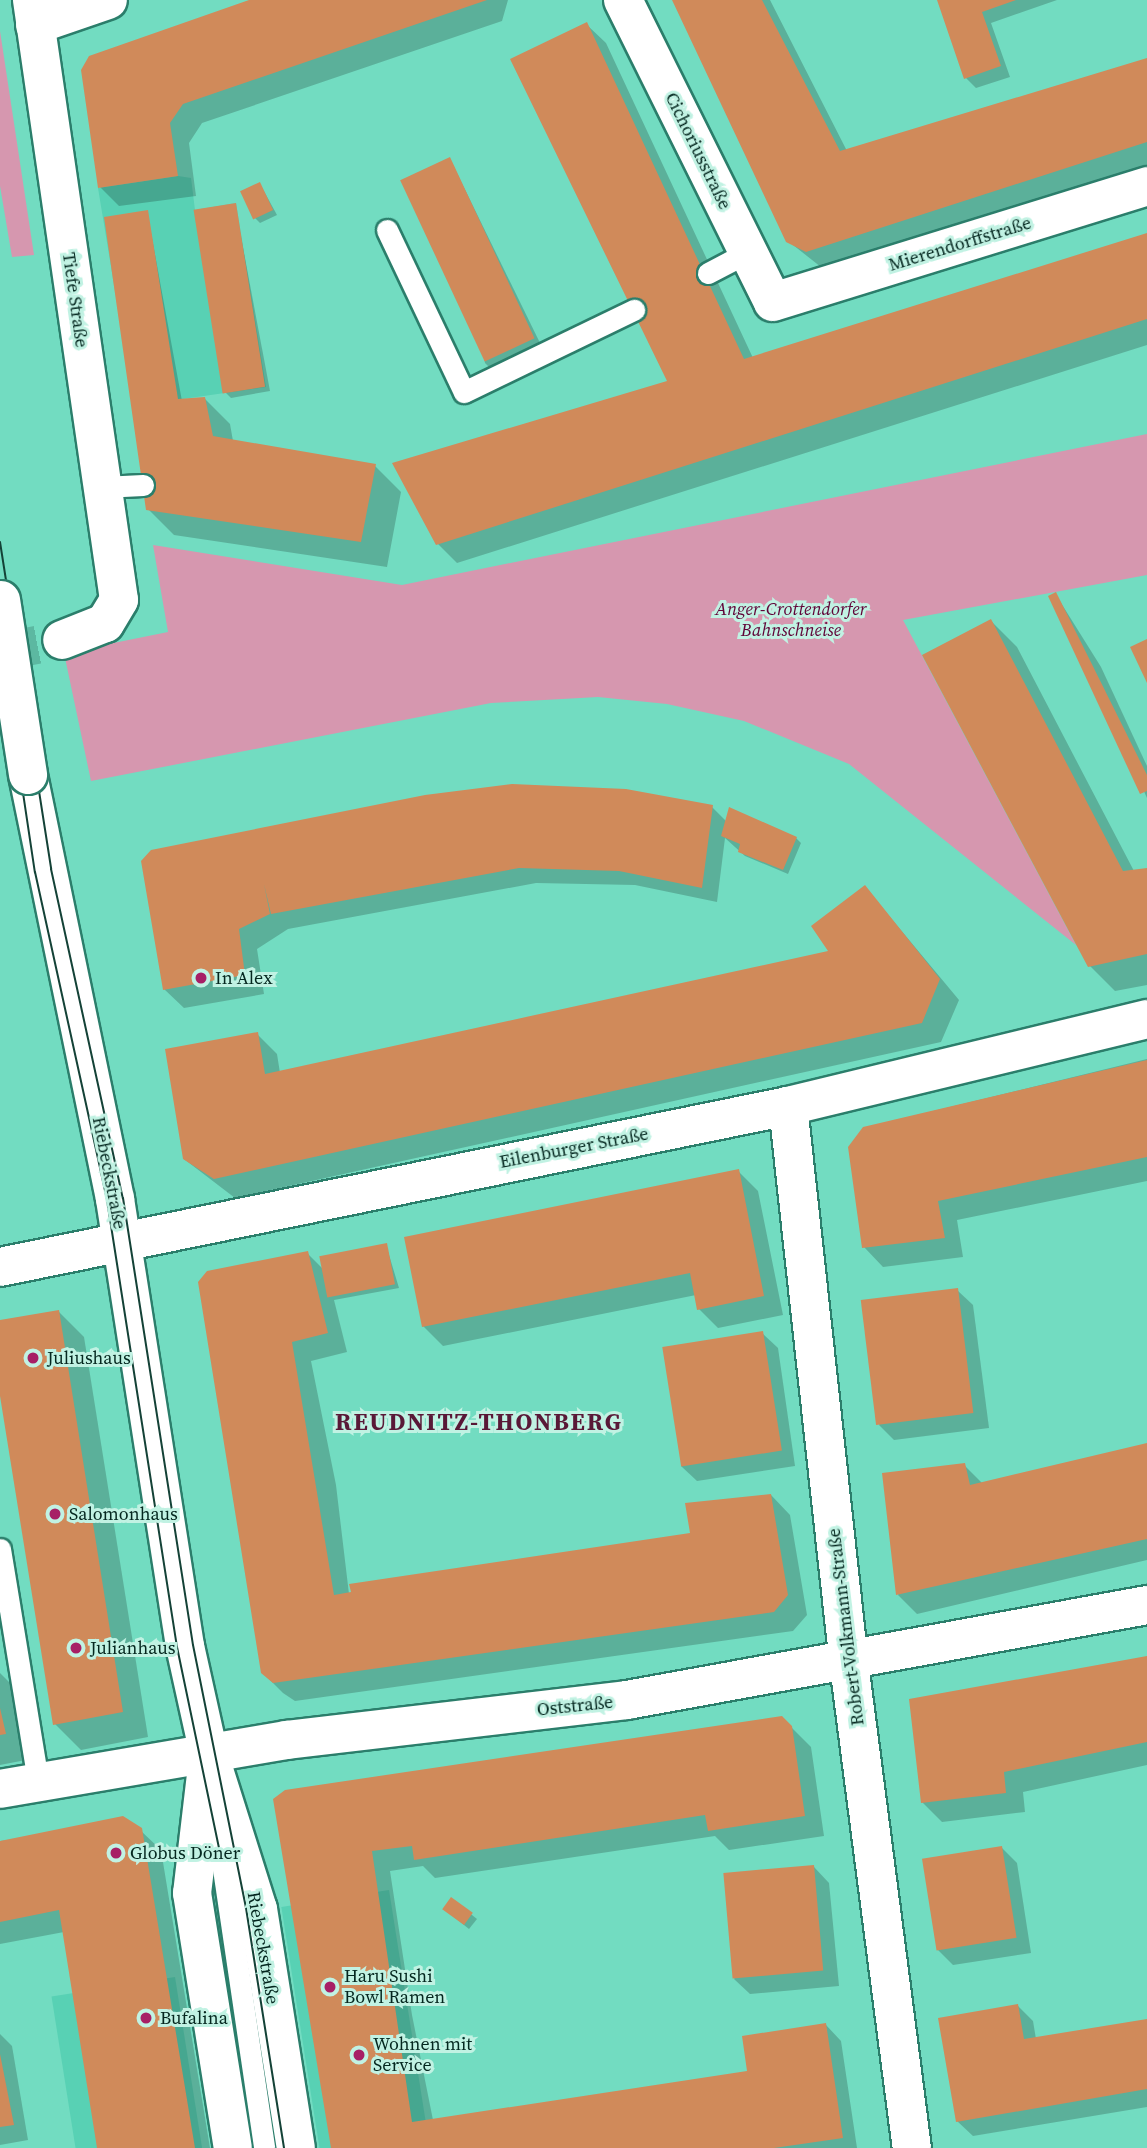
<!DOCTYPE html>
<meta charset="utf-8">
<style>
body{margin:0}
#map{position:relative;width:1147px;height:2148px;overflow:hidden;background:#72dcc1;font-family:"Source Serif 4",serif}
div>[style]{position:absolute}
[style*='--x']{left:calc(var(--x)*1px);top:calc(var(--y)*1px);width:calc(var(--w)*1px);rotate:calc(var(--a)*1deg)}
.built>*{inset:0;background:#58d1b4;transform-origin:0 0}
.green>*{inset:0;background:#d697af}
.shadow>*{inset:0;background:#0003}
.building>*{inset:0;background:#d08a5a;transform-origin:0 0}
.street-tunnel>*{height:38px;margin-top:-19px;transform-origin:0;background:repeating-linear-gradient(90deg,#5cb8a1 0 38px,transparent 0 57px)}
.roads{filter:drop-shadow(2px 0 #2b7e6b) drop-shadow(-2px 0 #2b7e6b) drop-shadow(0 2px #2b7e6b) drop-shadow(0 -2px #2b7e6b)}
.lane>*{height:21px;margin:-10.5px;padding:0 10.5px;transform-origin:10.5px;border-radius:10.5px;background:#fff}
.street>*{height:38px;margin:-19px;padding:0 19px;transform-origin:19px;border-radius:19px;background:#fff}
.secondary>*{height:38px;margin:-19px;padding:0 19px;transform-origin:19px;border-radius:19px;background:#fff}
.tram>*{height:2px;margin:-1px;padding:0 1px;transform-origin:1px;border-radius:1px;background:#144237}
.bridges{filter:drop-shadow(2px 0 #2b7e6b) drop-shadow(-2px 0 #2b7e6b) drop-shadow(0 2px #2b7e6b) drop-shadow(0 -2px #2b7e6b)}
.secondary-bridge>*{height:38px;margin:-19px;padding:0 19px;transform-origin:19px;border-radius:19px;background:#fff}
.dots>*{width:19px;height:19px;translate:-50% -50%;box-sizing:border-box;border:4px solid #c1f2e3;border-radius:50%}
span{translate:-50% -50%;white-space:nowrap;text-align:center;line-height:1.15;-webkit-text-stroke:6px #c1f2e3;paint-order:stroke}
.street-label{font-size:18px;color:#04271f}
.park-label{font-size:18px;color:#600337;font-style:italic}
.poi-label{font-size:18px;color:#04271f}
.left{translate:0 -50%;text-align:left}
.district-label{font-size:24px;color:#591837;font-weight:700;letter-spacing:2px}
</style>
<div id="map">
<div class="built">
<div style="clip-path:polygon(178px 176px,191px 178px,195px 210px,236px 203px,266px 387px,134px 406px,98px 188px)"></div>
<div style="left:389px;top:1890px;width:261px;height:109px;rotate:81deg"></div>
<div style="left:175px;top:1977px;width:173px;height:125px;rotate:81deg"></div>
</div>
<div class="green">
<div style="clip-path:polygon(0 31px,34px 255px,12px 257px,0 186px)"></div>
<div style="clip-path:polygon(1147px 434px,1147px 575px,903px 620px,1076px 945px,849px 764px,744px 721px,667px 704px,598px 697px,491px 703px,91px 781px,64px 653px,168px 632px,153px 545px,402px 585px)"></div>
</div>
<div class="shadow">
<div style="clip-path:polygon(256px 0,508px 0,502px 21px,202px 123px,189px 143px,196px 196px,119px 206px,100px 187px)"></div>
<div style="clip-path:polygon(674px 0,770px 0,847px 151px,1147px 59px,1147px 168px,826px 271px,788px 241px)"></div>
<div style="clip-path:polygon(939px 0,1057px 0,991px 23px,1010px 77px,976px 88px,966px 78px)"></div>
<div style="clip-path:polygon(586px 24px,606px 43px,753px 358px,1147px 234px,1147px 345px,457px 563px,438px 544px,670px 382px)"></div>
<div style="clip-path:polygon(450px 159px,540px 343px,490px 368px,485px 363px)"></div>
<div style="clip-path:polygon(260px 184px,277px 215px,260px 223px,255px 218px)"></div>
<div style="clip-path:polygon(235px 205px,270px 391px,231px 398px,226px 393px)"></div>
<div style="clip-path:polygon(147px 211px,182px 401px,204px 398px,230px 424px,233px 441px,375px 466px,401px 492px,387px 567px,174px 535px,148px 509px)"></div>
<div style="clip-path:polygon(1056px 595px,1101px 667px,1147px 766px,1147px 798px)"></div>
<div style="clip-path:polygon(991px 621px,1017px 647px,1134px 871px,1147px 869px,1147px 985px,1115px 991px,1089px 965px)"></div>
<div style="clip-path:polygon(712px 807px,727px 822px,796px 838px,801px 843px,788px 874px,745px 856px,725px 838px,717px 902px,635px 885px,536px 883px,288px 929px,257px 949px,264px 994px,184px 1008px,164px 989px,143px 862px)"></div>
<div style="clip-path:polygon(865px 887px,959px 1000px,941px 1042px,235px 1198px,184px 1159px,257px 1034px,277px 1054px,280px 1073px,831px 953px)"></div>
<div style="clip-path:polygon(1147px 1059px,1147px 1181px,957px 1220px,963px 1257px,883px 1267px,864px 1247px,864px 1128px)"></div>
<div style="clip-path:polygon(738px 1171px,758px 1191px,783px 1315px,718px 1328px,699px 1309px,696px 1295px,443px 1346px,423px 1326px)"></div>
<div style="clip-path:polygon(386px 1245px,399px 1288px,334px 1300px,347px 1352px,311px 1361px,336px 1485px,349px 1594px,692px 1535px,771px 1495px,790px 1515px,807px 1615px,793px 1631px,295px 1701px,283px 1693px,263px 1673px,246px 1559px,307px 1253px,324px 1270px)"></div>
<div style="clip-path:polygon(957px 1290px,973px 1305px,989px 1428px,894px 1440px,879px 1425px)"></div>
<div style="clip-path:polygon(58px 1311px,84px 1337px,148px 1737px,81px 1750px,55px 1724px,0 1385px,0 1321px)"></div>
<div style="clip-path:polygon(762px 1333px,778px 1348px,795px 1466px,697px 1481px,681px 1466px)"></div>
<div style="clip-path:polygon(1147px 1444px,1147px 1560px,917px 1614px,898px 1595px,964px 1465px,983px 1484px)"></div>
<div style="clip-path:polygon(1147px 1657px,1147px 1765px,1023px 1792px,1025px 1812px,942px 1822px,922px 1802px)"></div>
<div style="clip-path:polygon(0 1673px,19px 1692px,31px 1759px,0 1765px)"></div>
<div style="clip-path:polygon(782px 1718px,811px 1747px,824px 1836px,729px 1850px,715px 1836px,435px 1878px,423px 1866px,390px 1871px,412px 2015px,433px 2120px,749px 2072px,826px 2025px,841px 2041px,857px 2148px,333px 2148px,275px 1800px)"></div>
<div style="clip-path:polygon(140px 1830px,161px 1850px,210px 2148px,99px 2148px,64px 1932px,0 1944px,0 1841px)"></div>
<div style="clip-path:polygon(1002px 1848px,1017px 1863px,1031px 1953px,953px 1965px,938px 1950px)"></div>
<div style="clip-path:polygon(814px 1867px,829px 1883px,839px 1986px,750px 1994px,734px 1979px)"></div>
<div style="clip-path:polygon(452px 1899px,477px 1919px,469px 1929px,449px 1913px)"></div>
<div style="clip-path:polygon(1018px 2006px,1033px 2021px,1036px 2039px,1147px 2020px,1147px 2107px,973px 2136px,957px 2121px)"></div>
<div style="clip-path:polygon(0 2034px,12px 2046px,28px 2140px,0 2145px)"></div>
</div>
<div class="building">
<div style="clip-path:polygon(249px 0,487px 0,183px 104px,170px 123px,178px 176px,98px 188px,81px 70px,89px 56px)"></div>
<div style="clip-path:polygon(672px 0,762px 0,840px 151px,1147px 58px,1147px 142px,806px 252px,786px 242px)"></div>
<div style="clip-path:polygon(937px 0,1016px 0,982px 12px,1001px 66px,964px 79px)"></div>
<div style="clip-path:polygon(587px 22px,744px 359px,1147px 233px,1147px 319px,436px 545px,392px 463px,667px 381px,510px 59px)"></div>
<div style="left:450px;top:157px;width:200px;height:55px;rotate:65deg"></div>
<div style="left:260px;top:182px;width:31px;height:22px;rotate:65deg"></div>
<div style="left:236px;top:203px;width:186px;height:43px;rotate:81deg"></div>
<div style="clip-path:polygon(148px 210px,178px 399px,205px 397px,213px 436px,376px 464px,361px 542px,146px 510px,104px 217px)"></div>
<div style="clip-path:polygon(1056px 592px,1147px 775px,1147px 791px,1140px 794px,1048px 596px)"></div>
<div style="clip-path:polygon(991px 619px,1123px 871px,1147px 868px,1147px 954px,1088px 967px,922px 655px)"></div>
<div style="clip-path:polygon(1147px 639px,1147px 683px,1130px 647px)"></div>
<div style="clip-path:polygon(512px 784px,626px 789px,713px 805px,702px 888px,619px 871px,519px 868px,271px 914px,264px 884px,270px 914px,239px 929px,245px 975px,163px 990px,141px 861px,151px 850px,425px 795px)"></div>
<div style="clip-path:polygon(729px 807px,797px 837px,783px 870px,738px 852px,740px 844px,721px 836px)"></div>
<div style="clip-path:polygon(865px 885px,940px 979px,922px 1023px,214px 1179px,183px 1159px,165px 1049px,258px 1032px,265px 1074px,828px 951px,811px 926px)"></div>
<div style="clip-path:polygon(1147px 1060px,1147px 1157px,938px 1201px,945px 1238px,862px 1248px,848px 1147px,863px 1127px)"></div>
<div style="clip-path:polygon(739px 1169px,764px 1296px,697px 1310px,690px 1273px,422px 1327px,404px 1237px)"></div>
<div style="left:387px;top:1243px;width:42px;height:69px;rotate:79deg"></div>
<div style="clip-path:polygon(308px 1251px,328px 1333px,292px 1342px,334px 1595px,351px 1592px,349px 1584px,690px 1533px,685px 1503px,771px 1494px,788px 1595px,774px 1612px,273px 1683px,261px 1673px,198px 1282px,207px 1271px)"></div>
<div style="left:958px;top:1288px;width:126px;height:98px;rotate:83deg"></div>
<div style="clip-path:polygon(59px 1310px,123px 1712px,53px 1725px,0 1396px,0 1320px)"></div>
<div style="left:763px;top:1331px;width:121px;height:102px;rotate:81deg"></div>
<div style="clip-path:polygon(1147px 1443px,1147px 1539px,896px 1595px,882px 1473px,965px 1463px,970px 1485px)"></div>
<div style="clip-path:polygon(1147px 1656px,1147px 1742px,1004px 1772px,1006px 1793px,921px 1803px,909px 1699px)"></div>
<div style="clip-path:polygon(0 1708px,6px 1734px,0 1735px)"></div>
<div style="clip-path:polygon(782px 1716px,792px 1726px,805px 1816px,708px 1831px,705px 1815px,414px 1860px,412px 1846px,372px 1851px,412px 2122px,747px 2071px,742px 2036px,826px 2023px,843px 2138px,774px 2148px,331px 2148px,273px 1799px,285px 1790px)"></div>
<div style="clip-path:polygon(123px 1816px,142px 1828px,195px 2148px,97px 2148px,59px 1910px,0 1922px,0 1841px)"></div>
<div style="left:1002px;top:1846px;width:93px;height:81px;rotate:81deg"></div>
<div style="left:814px;top:1865px;width:106px;height:91px;rotate:85deg"></div>
<div style="left:451px;top:1897px;width:27px;height:15px;rotate:36deg"></div>
<div style="clip-path:polygon(1018px 2004px,1024px 2039px,1147px 2019px,1147px 2089px,956px 2122px,938px 2018px)"></div>
<div style="clip-path:polygon(0 2054px,14px 2125px,0 2127px)"></div>
</div>
<div class="street-tunnel">
<div style="--x:0;--y:652;--w:63;--a:-11"></div>
</div>
<div class="roads">
<div class="lane">
<div style="--x:387;--y:230;--w:179;--a:64.6"></div>
<div style="--x:464;--y:392;--w:189;--a:-25.8"></div>
<div style="--x:708;--y:273;--w:45;--a:-27.7"></div>
<div style="--x:102;--y:487;--w:41;--a:-2.8"></div>
<div style="--x:0;--y:1549;--w:236;--a:80.7"></div>
<div style="--x:217;--y:1828;--w:323;--a:81.6"></div>
</div>
<div class="street">
<div style="--x:32;--y:0;--w:606;--a:81.75"></div>
<div style="--x:119;--y:600;--w:27;--a:121"></div>
<div style="--x:105;--y:623;--w:46;--a:158.4"></div>
<div style="--x:623;--y:0;--w:337;--a:63.6"></div>
<div style="--x:773;--y:302;--w:392;--a:-17.2"></div>
<div style="--x:35;--y:25;--w:77;--a:-18.9"></div>
<div style="--x:788;--y:1106;--w:561;--a:83.76"></div>
<div style="--x:849;--y:1664;--w:488;--a:82.6"></div>
<div style="--x:0;--y:1267;--w:804;--a:-11.55"></div>
<div style="--x:788;--y:1106;--w:369;--a:-13.6"></div>
</div>
<div class="secondary">
<div style="--x:28;--y:775;--w:433;--a:78.4"></div>
<div style="--x:115;--y:1199;--w:452;--a:81.1"></div>
<div style="--x:185;--y:1646;--w:111;--a:77.5"></div>
<div style="--x:209;--y:1754;--w:163;--a:72.5"></div>
<div style="--x:258;--y:1909;--w:242;--a:81"></div>
<div style="--x:207;--y:1766;--w:128;--a:96.7"></div>
<div style="--x:192;--y:1893;--w:258;--a:80.9"></div>
<div style="--x:0;--y:1789;--w:291;--a:-9.7"></div>
<div style="--x:287;--y:1740;--w:342;--a:-6.7"></div>
<div style="--x:627;--y:1700;--w:529;--a:-10.35"></div>
</div>
</div>
<div class="tram">
<div style="--x:0;--y:542;--w:331;--a:81.1"></div>
<div style="--x:51;--y:869;--w:337;--a:77.7"></div>
<div style="--x:123;--y:1198;--w:452;--a:81.1"></div>
<div style="--x:193;--y:1645;--w:268;--a:78.6"></div>
<div style="--x:246;--y:1908;--w:243;--a:81"></div>
<div style="--x:0;--y:639;--w:236;--a:81.5"></div>
<div style="--x:35;--y:872;--w:336;--a:77.6"></div>
<div style="--x:107;--y:1200;--w:452;--a:81.1"></div>
<div style="--x:177;--y:1647;--w:216;--a:78.2"></div>
</div>
<div class="bridges">
<div class="secondary-bridge">
<div style="--x:1;--y:600;--w:177;--a:81.2"></div>
</div>
</div>
<div class="dots">
<div style="left:201px;top:978px;background:#a71f66"></div>
<div style="left:33px;top:1358px;background:#a71f66"></div>
<div style="left:55px;top:1514px;background:#a71f66"></div>
<div style="left:76px;top:1648px;background:#a71f66"></div>
<div style="left:116px;top:1853px;background:#a71f66"></div>
<div style="left:330px;top:1987px;background:#a71f66"></div>
<div style="left:146px;top:2018px;background:#a71f66"></div>
<div style="left:359px;top:2055px;background:#a71f66"></div>
</div>
<div class="street-label">
<span style="left:698px;top:151px;rotate:64deg">Cichoriusstraße</span>
<span style="left:960px;top:244px;rotate:-17deg">Mierendorffstraße</span>
<span style="left:75px;top:300px;rotate:82deg">Tiefe Straße</span>
<span style="left:574px;top:1148px;rotate:-11deg">Eilenburger Straße</span>
<span style="left:109px;top:1173px;rotate:79deg">Riebeckstraße</span>
<span style="left:846px;top:1627px;rotate:-97deg">Robert-Volkmann-Straße</span>
<span style="left:575px;top:1706px;rotate:-6deg">Oststraße</span>
<span style="left:263px;top:1948px;rotate:80deg">Riebeckstraße</span>
</div>
<div class="park-label">
<span style="left:791px;top:620px">Anger-Crottendorfer<br>Bahnschneise</span>
</div>
<div class="poi-label">
<span class="left" style="left:215px;top:978px">In Alex</span>
<span class="left" style="left:47px;top:1358px">Juliushaus</span>
<span class="left" style="left:69px;top:1514px">Salomonhaus</span>
<span class="left" style="left:90px;top:1648px">Julianhaus</span>
<span class="left" style="left:130px;top:1853px">Globus Döner</span>
<span class="left" style="left:344px;top:1987px">Haru Sushi<br>Bowl Ramen</span>
<span class="left" style="left:160px;top:2018px">Bufalina</span>
<span class="left" style="left:373px;top:2055px">Wohnen mit<br>Service</span>
</div>
<div class="district-label">
<span style="left:479px;top:1422px">REUDNITZ-THONBERG</span>
</div>
</div>
